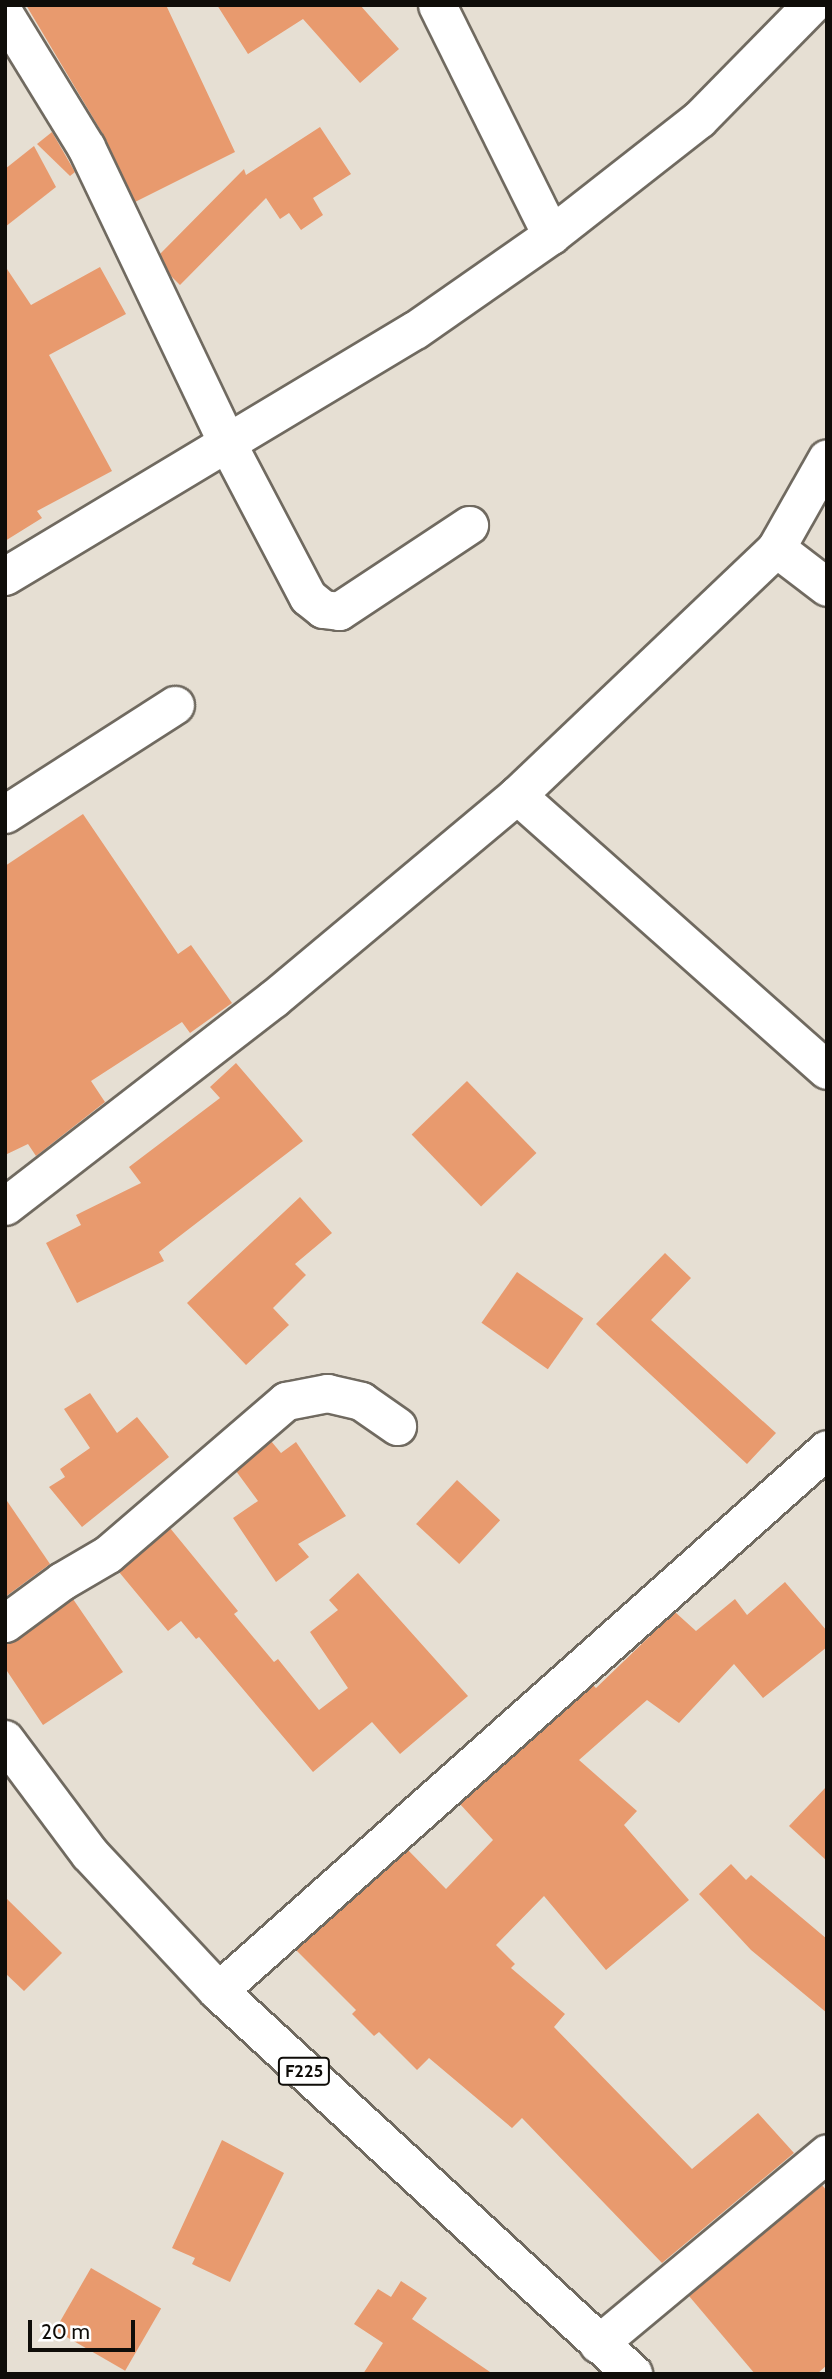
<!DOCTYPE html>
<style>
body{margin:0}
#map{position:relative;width:832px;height:2379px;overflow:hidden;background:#e6dfd3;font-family:Cabin,sans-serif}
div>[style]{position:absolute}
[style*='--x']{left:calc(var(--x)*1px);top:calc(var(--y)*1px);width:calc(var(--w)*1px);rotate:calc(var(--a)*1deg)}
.building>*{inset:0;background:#e89a6e;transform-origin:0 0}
.roads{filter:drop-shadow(2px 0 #706a60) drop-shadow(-2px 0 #706a60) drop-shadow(0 2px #706a60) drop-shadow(0 -2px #706a60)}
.street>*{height:37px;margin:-18.5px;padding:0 18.5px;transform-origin:18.5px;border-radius:18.5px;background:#fff}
.primary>*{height:38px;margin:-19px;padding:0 19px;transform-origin:19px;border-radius:19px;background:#fff}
span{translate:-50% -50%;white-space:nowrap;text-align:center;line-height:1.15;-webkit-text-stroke:5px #fff;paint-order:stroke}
.shield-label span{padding:2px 5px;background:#fff;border:2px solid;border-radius:5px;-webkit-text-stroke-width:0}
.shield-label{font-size:18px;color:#0f0d09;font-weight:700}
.frame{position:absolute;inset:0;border:7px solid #0f0d09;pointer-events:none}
.scale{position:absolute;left:28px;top:2320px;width:107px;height:32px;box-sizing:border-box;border:4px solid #0f0d09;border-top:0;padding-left:9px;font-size:21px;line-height:24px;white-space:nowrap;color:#0f0d09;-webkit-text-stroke:5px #fff;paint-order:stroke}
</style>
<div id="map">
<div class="building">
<div style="clip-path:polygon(26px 5px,166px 5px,235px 152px,135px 202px,104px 136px)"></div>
<div style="clip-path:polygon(217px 5px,360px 5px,399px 49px,360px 83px,303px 19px,248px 54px)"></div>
<div style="clip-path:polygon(320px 127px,351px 174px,313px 198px,323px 215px,301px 230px,289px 213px,280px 219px,266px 198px,180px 285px,170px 275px,160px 254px,244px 169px,246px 175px)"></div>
<div style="clip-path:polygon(52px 132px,75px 172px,70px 176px,37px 144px)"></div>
<div style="clip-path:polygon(34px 146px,56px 187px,5px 227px,5px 169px)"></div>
<div style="clip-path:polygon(5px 266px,31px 305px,100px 267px,126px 314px,49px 355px,112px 471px,37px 511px,42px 518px,5px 541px)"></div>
<div style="clip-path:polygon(83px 814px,178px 954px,191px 945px,232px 1003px,190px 1033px,182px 1022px,91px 1081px,105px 1102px,36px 1156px,28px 1144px,5px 1155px,5px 866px)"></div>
<div style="clip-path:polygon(236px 1063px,303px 1141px,159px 1252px,164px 1261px,77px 1303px,46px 1243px,81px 1225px,76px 1215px,141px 1183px,129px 1167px,220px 1098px,210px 1087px)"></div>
<div style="left:467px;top:1081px;width:100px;height:77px;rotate:46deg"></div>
<div style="clip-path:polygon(300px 1197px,332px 1233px,295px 1264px,306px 1275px,273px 1308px,289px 1325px,246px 1365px,187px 1303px)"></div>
<div style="clip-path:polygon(665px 1253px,691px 1278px,651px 1320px,776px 1433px,747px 1464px,596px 1324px)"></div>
<div style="left:517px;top:1272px;width:81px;height:62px;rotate:35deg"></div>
<div style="clip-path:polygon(90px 1393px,117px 1433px,137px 1417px,169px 1457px,82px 1527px,49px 1487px,65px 1477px,60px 1469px,90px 1448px,64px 1409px)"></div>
<div style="clip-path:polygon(271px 1441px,281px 1453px,296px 1442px,346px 1516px,298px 1544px,309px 1557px,276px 1582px,233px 1518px,258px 1501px,236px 1471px)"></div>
<div style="left:457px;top:1480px;width:59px;height:60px;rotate:43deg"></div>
<div style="clip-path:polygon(5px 1498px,50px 1564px,5px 1597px)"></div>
<div style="clip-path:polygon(170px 1528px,238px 1611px,234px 1614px,274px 1662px,278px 1659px,319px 1710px,348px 1688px,310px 1632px,338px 1610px,329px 1600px,358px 1573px,468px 1696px,400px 1754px,372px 1722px,313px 1772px,199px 1637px,196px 1639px,181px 1621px,168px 1631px,119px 1572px)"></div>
<div style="clip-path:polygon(785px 1582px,827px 1631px,827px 1647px,763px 1698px,734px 1664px,679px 1723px,647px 1700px,579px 1760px,637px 1811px,624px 1825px,689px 1900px,606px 1970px,544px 1896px,496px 1945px,515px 1964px,511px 1968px,565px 2014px,554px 2027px,692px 2169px,758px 2113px,794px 2153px,662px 2263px,522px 2118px,512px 2128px,429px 2058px,417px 2070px,379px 2032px,374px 2036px,352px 2014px,356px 2010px,296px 1950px,408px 1850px,446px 1889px,493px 1840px,460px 1804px,593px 1685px,596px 1688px,675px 1612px,696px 1631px,735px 1599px,747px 1615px)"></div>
<div style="clip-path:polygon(73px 1599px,123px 1672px,43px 1725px,5px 1668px,5px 1644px,17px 1640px)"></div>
<div style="clip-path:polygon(827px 1786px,827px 1861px,789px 1826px)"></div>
<div style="clip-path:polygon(731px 1864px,746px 1880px,751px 1875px,827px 1939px,827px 2013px,751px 1950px,699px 1894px)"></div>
<div style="clip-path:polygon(5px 1897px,62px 1953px,24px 1991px,5px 1973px)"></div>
<div style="clip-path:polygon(222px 2140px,284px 2173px,230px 2282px,192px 2264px,195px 2258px,172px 2248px)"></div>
<div style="clip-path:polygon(822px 2185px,827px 2191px,827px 2365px,817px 2374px,755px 2374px,689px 2296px)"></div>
<div style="left:91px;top:2268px;width:81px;height:72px;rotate:30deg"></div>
<div style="clip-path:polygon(401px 2281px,427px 2298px,412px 2319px,493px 2374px,363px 2374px,383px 2343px,354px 2324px,378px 2289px,391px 2297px)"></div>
</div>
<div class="roads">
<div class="street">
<div style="--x:437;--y:5;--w:257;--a:63.6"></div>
<div style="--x:5;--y:15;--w:155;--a:58.5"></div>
<div style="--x:86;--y:147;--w:328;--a:64.5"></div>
<div style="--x:227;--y:443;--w:174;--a:62.3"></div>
<div style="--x:308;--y:597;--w:19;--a:39"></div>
<div style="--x:323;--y:609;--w:16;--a:7"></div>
<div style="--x:339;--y:611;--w:156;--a:-33.5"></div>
<div style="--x:776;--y:548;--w:64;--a:37.4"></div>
<div style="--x:5;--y:576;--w:478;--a:-31"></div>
<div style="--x:415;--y:330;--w:166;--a:-34.9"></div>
<div style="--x:551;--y:235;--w:188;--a:-38.1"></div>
<div style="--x:699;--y:119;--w:160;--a:-45.5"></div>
<div style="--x:517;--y:795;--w:414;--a:41.6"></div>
<div style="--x:5;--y:814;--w:202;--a:-32.7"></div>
<div style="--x:5;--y:1206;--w:339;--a:-37.7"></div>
<div style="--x:273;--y:999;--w:318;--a:-39.9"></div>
<div style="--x:517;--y:795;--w:358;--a:-43.6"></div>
<div style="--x:776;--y:548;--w:103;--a:-60.5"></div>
<div style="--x:5;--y:1623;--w:71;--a:-36.4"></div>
<div style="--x:62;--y:1581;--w:53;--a:-30.4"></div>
<div style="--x:108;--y:1554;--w:235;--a:-40.7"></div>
<div style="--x:286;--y:1401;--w:42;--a:-11"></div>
<div style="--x:327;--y:1393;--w:35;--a:13"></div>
<div style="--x:361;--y:1401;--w:44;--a:34.8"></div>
<div style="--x:218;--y:1991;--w:815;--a:-41.67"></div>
<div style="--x:598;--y:2344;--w:298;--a:-39.8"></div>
</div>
<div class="primary">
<div style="--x:5;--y:1740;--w:142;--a:53.3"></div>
<div style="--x:90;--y:1854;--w:187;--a:46.9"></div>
<div style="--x:218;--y:1991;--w:565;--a:42.7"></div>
</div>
</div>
<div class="shield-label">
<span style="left:304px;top:2071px">F225</span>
</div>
<div class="frame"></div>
<div class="scale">20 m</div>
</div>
